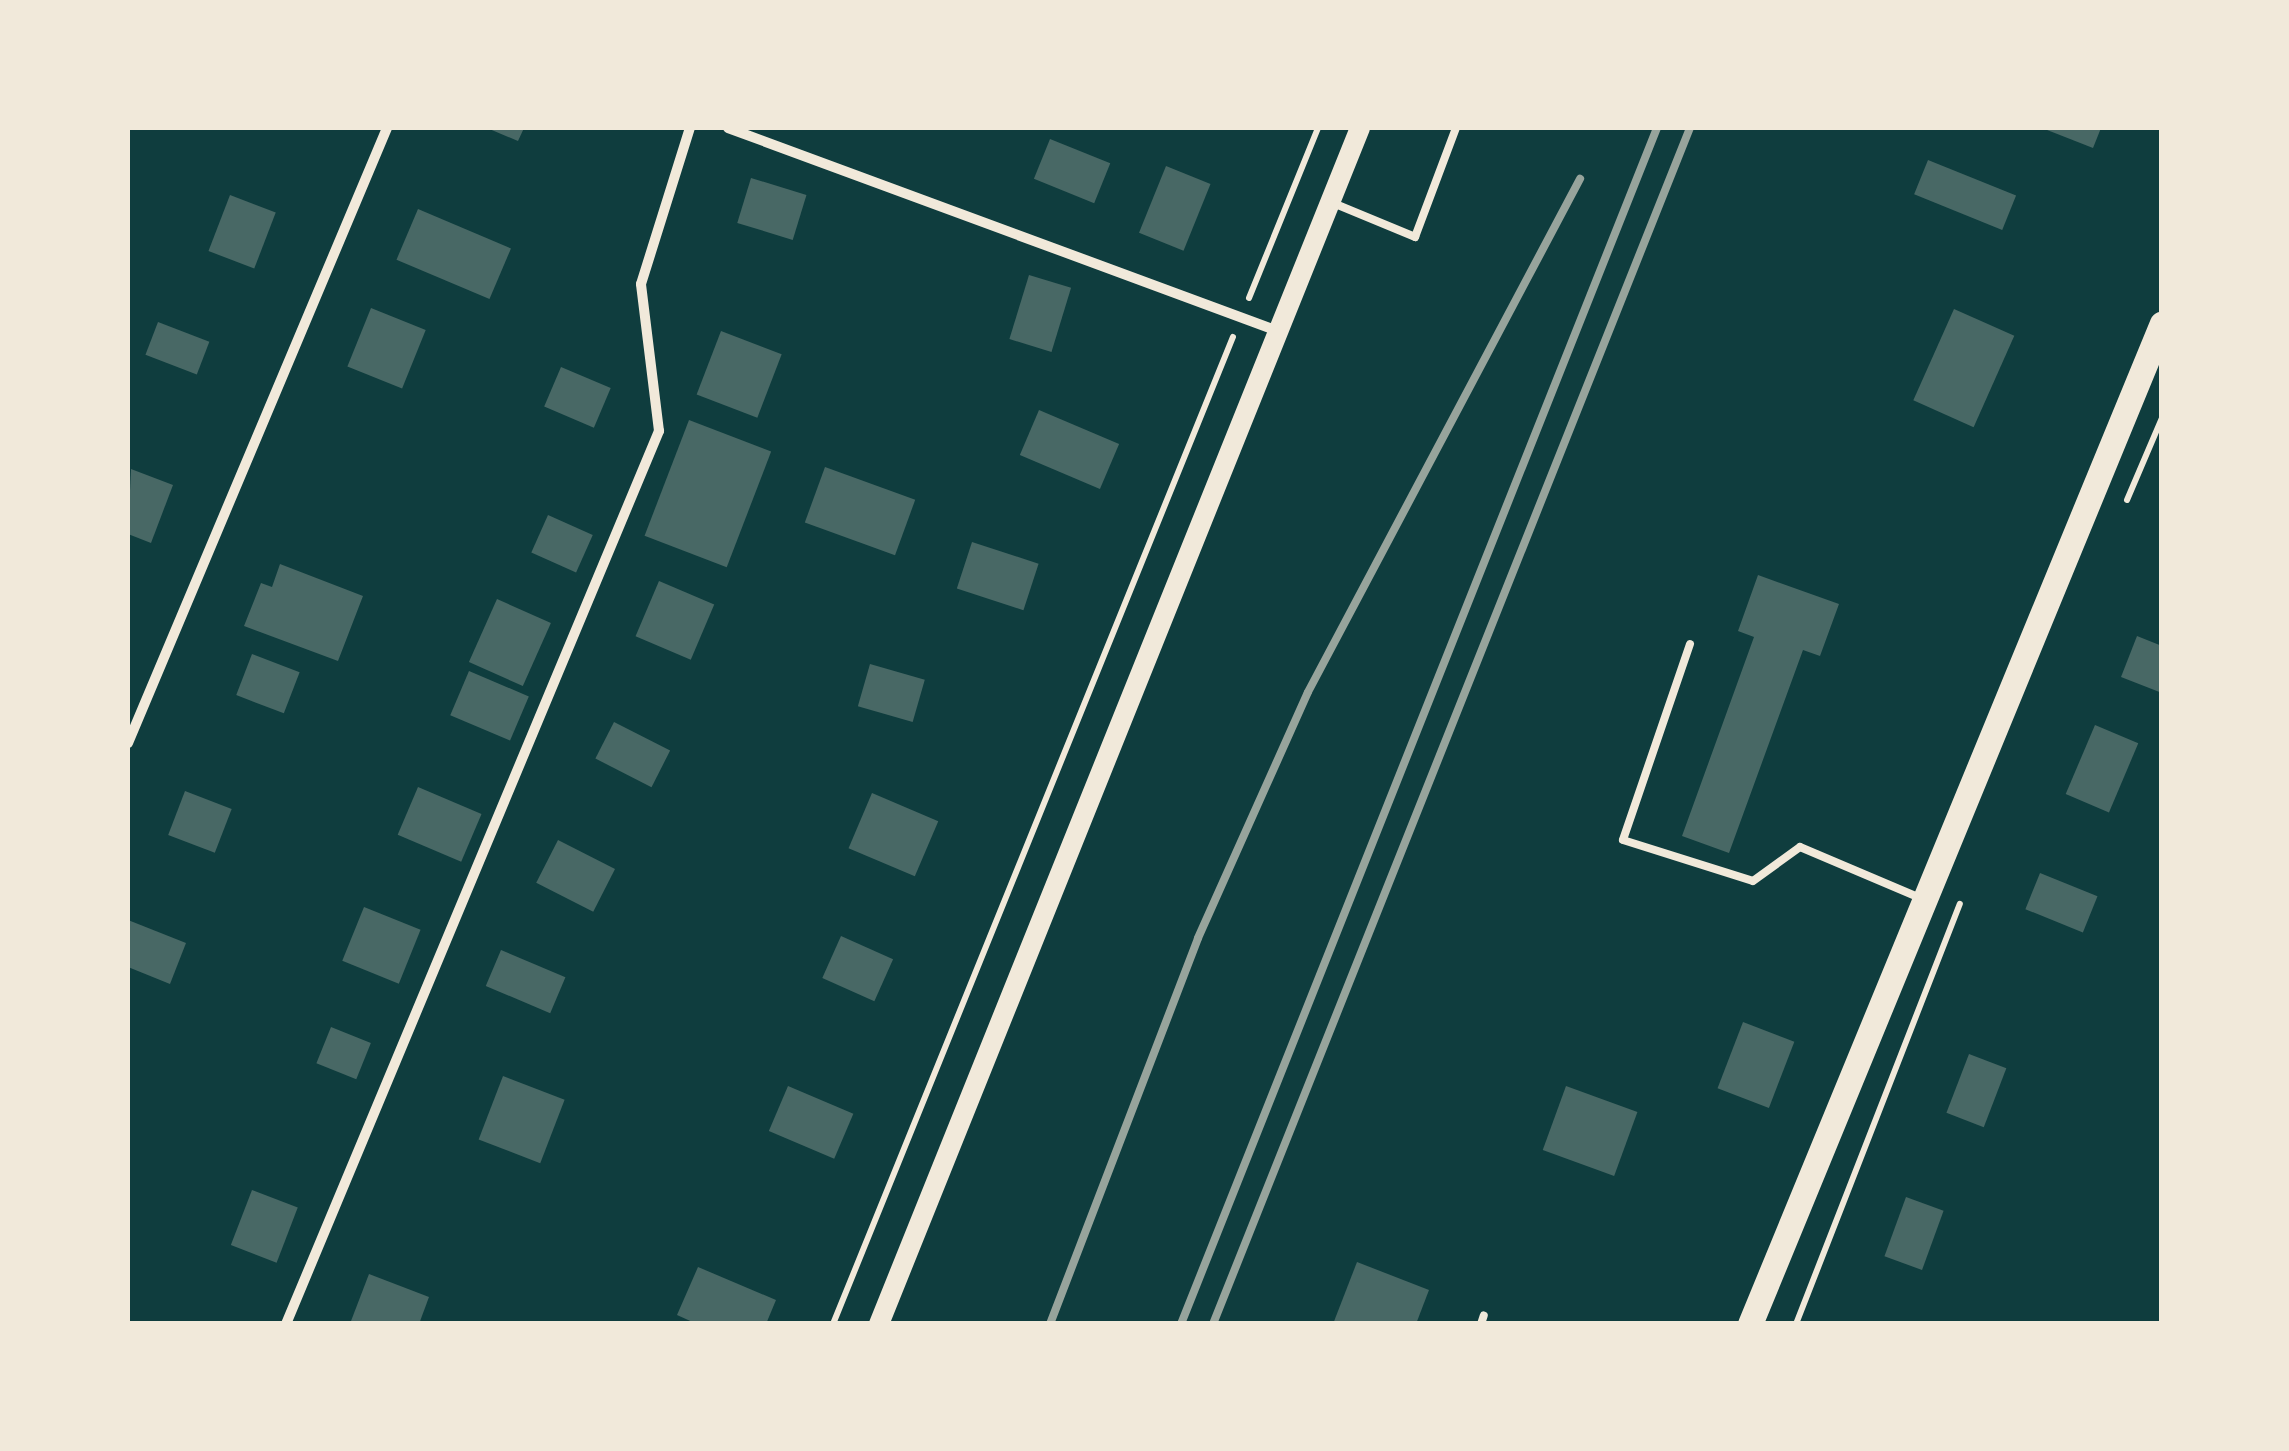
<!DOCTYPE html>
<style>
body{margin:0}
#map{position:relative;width:2289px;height:1451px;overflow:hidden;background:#0f3d3e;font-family:Roboto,sans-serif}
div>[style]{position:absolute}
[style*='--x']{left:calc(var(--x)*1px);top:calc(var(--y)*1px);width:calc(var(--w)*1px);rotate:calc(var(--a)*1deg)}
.building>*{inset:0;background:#486865;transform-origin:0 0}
.path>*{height:6px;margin:-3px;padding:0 3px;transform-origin:3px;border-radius:3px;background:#f1e9da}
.service>*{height:8px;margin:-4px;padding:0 4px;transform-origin:4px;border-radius:4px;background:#f1e9da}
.minor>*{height:10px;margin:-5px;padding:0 5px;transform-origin:5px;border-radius:5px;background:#f1e9da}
.secondary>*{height:20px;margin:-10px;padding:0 10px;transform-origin:10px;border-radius:10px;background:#f1e9da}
.primary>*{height:25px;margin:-12.5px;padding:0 12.5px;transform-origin:12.5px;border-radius:12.5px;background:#f1e9da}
.rail>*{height:8px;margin:-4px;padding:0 4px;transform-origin:4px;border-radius:4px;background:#97a49c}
span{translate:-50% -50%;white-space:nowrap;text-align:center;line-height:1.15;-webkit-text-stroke:8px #f1e9da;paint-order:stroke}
.frame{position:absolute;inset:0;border:130px solid #f1e9da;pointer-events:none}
</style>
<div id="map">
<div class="building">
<div style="clip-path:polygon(487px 128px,524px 128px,518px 141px)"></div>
<div style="clip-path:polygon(2042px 128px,2101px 128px,2093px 148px)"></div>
<div style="left:1050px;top:139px;width:65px;height:43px;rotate:22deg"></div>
<div style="left:1928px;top:160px;width:95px;height:37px;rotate:22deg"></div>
<div style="left:1166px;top:166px;width:48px;height:72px;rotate:22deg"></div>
<div style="left:751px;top:178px;width:58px;height:47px;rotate:17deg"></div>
<div style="left:230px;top:195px;width:49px;height:60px;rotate:21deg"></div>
<div style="left:418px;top:209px;width:101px;height:55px;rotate:23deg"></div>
<div style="left:1029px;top:275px;width:44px;height:67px;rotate:17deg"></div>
<div style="left:371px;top:308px;width:59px;height:63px;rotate:22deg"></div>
<div style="left:1954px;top:309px;width:66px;height:100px;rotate:24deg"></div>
<div style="left:158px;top:322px;width:55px;height:35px;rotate:21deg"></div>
<div style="left:721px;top:331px;width:65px;height:68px;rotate:21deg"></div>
<div style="left:561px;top:367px;width:54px;height:43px;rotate:23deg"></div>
<div style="left:1039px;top:410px;width:87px;height:49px;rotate:23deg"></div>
<div style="left:689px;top:420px;width:88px;height:124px;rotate:21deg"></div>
<div style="left:825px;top:467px;width:96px;height:59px;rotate:20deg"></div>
<div style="clip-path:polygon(131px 469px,173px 485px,151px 543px,128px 534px)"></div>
<div style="left:548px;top:515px;width:49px;height:41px;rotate:24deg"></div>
<div style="left:972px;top:542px;width:70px;height:49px;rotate:18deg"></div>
<div style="clip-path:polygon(280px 564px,363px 596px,338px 661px,244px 626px,261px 583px,272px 587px)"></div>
<div style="clip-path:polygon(1758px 575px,1839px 604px,1820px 656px,1803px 650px,1729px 853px,1682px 836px,1754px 637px,1738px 631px)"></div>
<div style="left:659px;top:581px;width:60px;height:60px;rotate:23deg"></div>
<div style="left:497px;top:599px;width:59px;height:69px;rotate:24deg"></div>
<div style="clip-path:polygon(2137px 636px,2162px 646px,2162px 693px,2121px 677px)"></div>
<div style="left:252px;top:654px;width:51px;height:44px;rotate:21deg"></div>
<div style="left:870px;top:664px;width:57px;height:44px;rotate:16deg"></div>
<div style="left:469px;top:671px;width:65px;height:48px;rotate:23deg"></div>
<div style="left:614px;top:722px;width:63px;height:41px;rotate:27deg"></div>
<div style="left:2095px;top:725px;width:47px;height:75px;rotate:23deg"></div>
<div style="left:418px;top:787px;width:69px;height:52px;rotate:23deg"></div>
<div style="left:185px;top:791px;width:50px;height:47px;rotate:21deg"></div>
<div style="left:872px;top:793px;width:72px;height:60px;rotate:23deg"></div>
<div style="left:558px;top:840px;width:64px;height:48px;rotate:27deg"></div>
<div style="left:2040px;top:873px;width:62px;height:39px;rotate:22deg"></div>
<div style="left:364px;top:907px;width:61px;height:58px;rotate:22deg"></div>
<div style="clip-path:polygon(128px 920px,186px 943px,170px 984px,128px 967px)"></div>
<div style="left:841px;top:936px;width:57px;height:46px;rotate:24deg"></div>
<div style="left:501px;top:950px;width:70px;height:39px;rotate:23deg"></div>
<div style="left:1743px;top:1022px;width:55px;height:71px;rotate:21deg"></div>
<div style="left:331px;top:1027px;width:43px;height:39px;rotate:22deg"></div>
<div style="left:1969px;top:1054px;width:40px;height:63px;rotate:21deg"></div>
<div style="left:503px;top:1076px;width:66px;height:68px;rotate:21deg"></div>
<div style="left:788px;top:1086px;width:71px;height:49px;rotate:23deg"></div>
<div style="left:1566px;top:1086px;width:76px;height:68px;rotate:20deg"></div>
<div style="left:252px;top:1190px;width:49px;height:59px;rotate:21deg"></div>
<div style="left:1906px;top:1197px;width:40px;height:63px;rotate:20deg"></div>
<div style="clip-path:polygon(1357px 1262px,1429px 1290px,1416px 1324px,1333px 1324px)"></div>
<div style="clip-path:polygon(698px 1267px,776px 1300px,766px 1324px,697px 1324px,677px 1315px)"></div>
<div style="clip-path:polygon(369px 1274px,429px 1297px,419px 1324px,351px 1321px)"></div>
</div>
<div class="path">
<div style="--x:1249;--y:298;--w:183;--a:-67.9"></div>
<div style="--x:2127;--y:500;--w:89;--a:-66.9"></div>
<div style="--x:833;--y:1324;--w:1065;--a:-67.94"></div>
<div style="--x:1796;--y:1324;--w:451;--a:-68.7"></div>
</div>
<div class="service">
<div style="--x:1333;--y:203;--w:89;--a:22.5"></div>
<div style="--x:1415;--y:237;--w:116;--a:-69.4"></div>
<div style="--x:1690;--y:644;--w:207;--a:108.9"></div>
<div style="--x:1623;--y:840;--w:136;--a:17.5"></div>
<div style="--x:1753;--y:881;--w:58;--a:-35.9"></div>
<div style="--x:1800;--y:847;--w:130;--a:23"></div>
<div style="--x:1481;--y:1324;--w:9;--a:-72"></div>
</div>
<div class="minor">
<div style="--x:728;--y:128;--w:586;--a:20.26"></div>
<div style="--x:128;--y:743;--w:667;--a:-67.16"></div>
<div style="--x:286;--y:1324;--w:968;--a:-67.33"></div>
<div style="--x:659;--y:431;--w:148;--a:-97"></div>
<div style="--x:641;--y:284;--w:164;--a:-72.6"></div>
</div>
<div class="secondary">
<div style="--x:879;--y:1324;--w:1289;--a:-68.09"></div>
</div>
<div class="primary">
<div style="--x:1750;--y:1324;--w:1082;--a:-67.63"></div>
</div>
<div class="rail">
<div style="--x:1050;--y:1324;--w:413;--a:-69"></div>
<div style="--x:1198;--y:938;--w:269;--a:-65.9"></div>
<div style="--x:1308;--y:692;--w:581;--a:-62.07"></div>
<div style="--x:1181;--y:1324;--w:1287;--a:-68.3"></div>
<div style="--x:1213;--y:1324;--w:1288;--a:-68.26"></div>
</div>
<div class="frame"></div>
</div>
